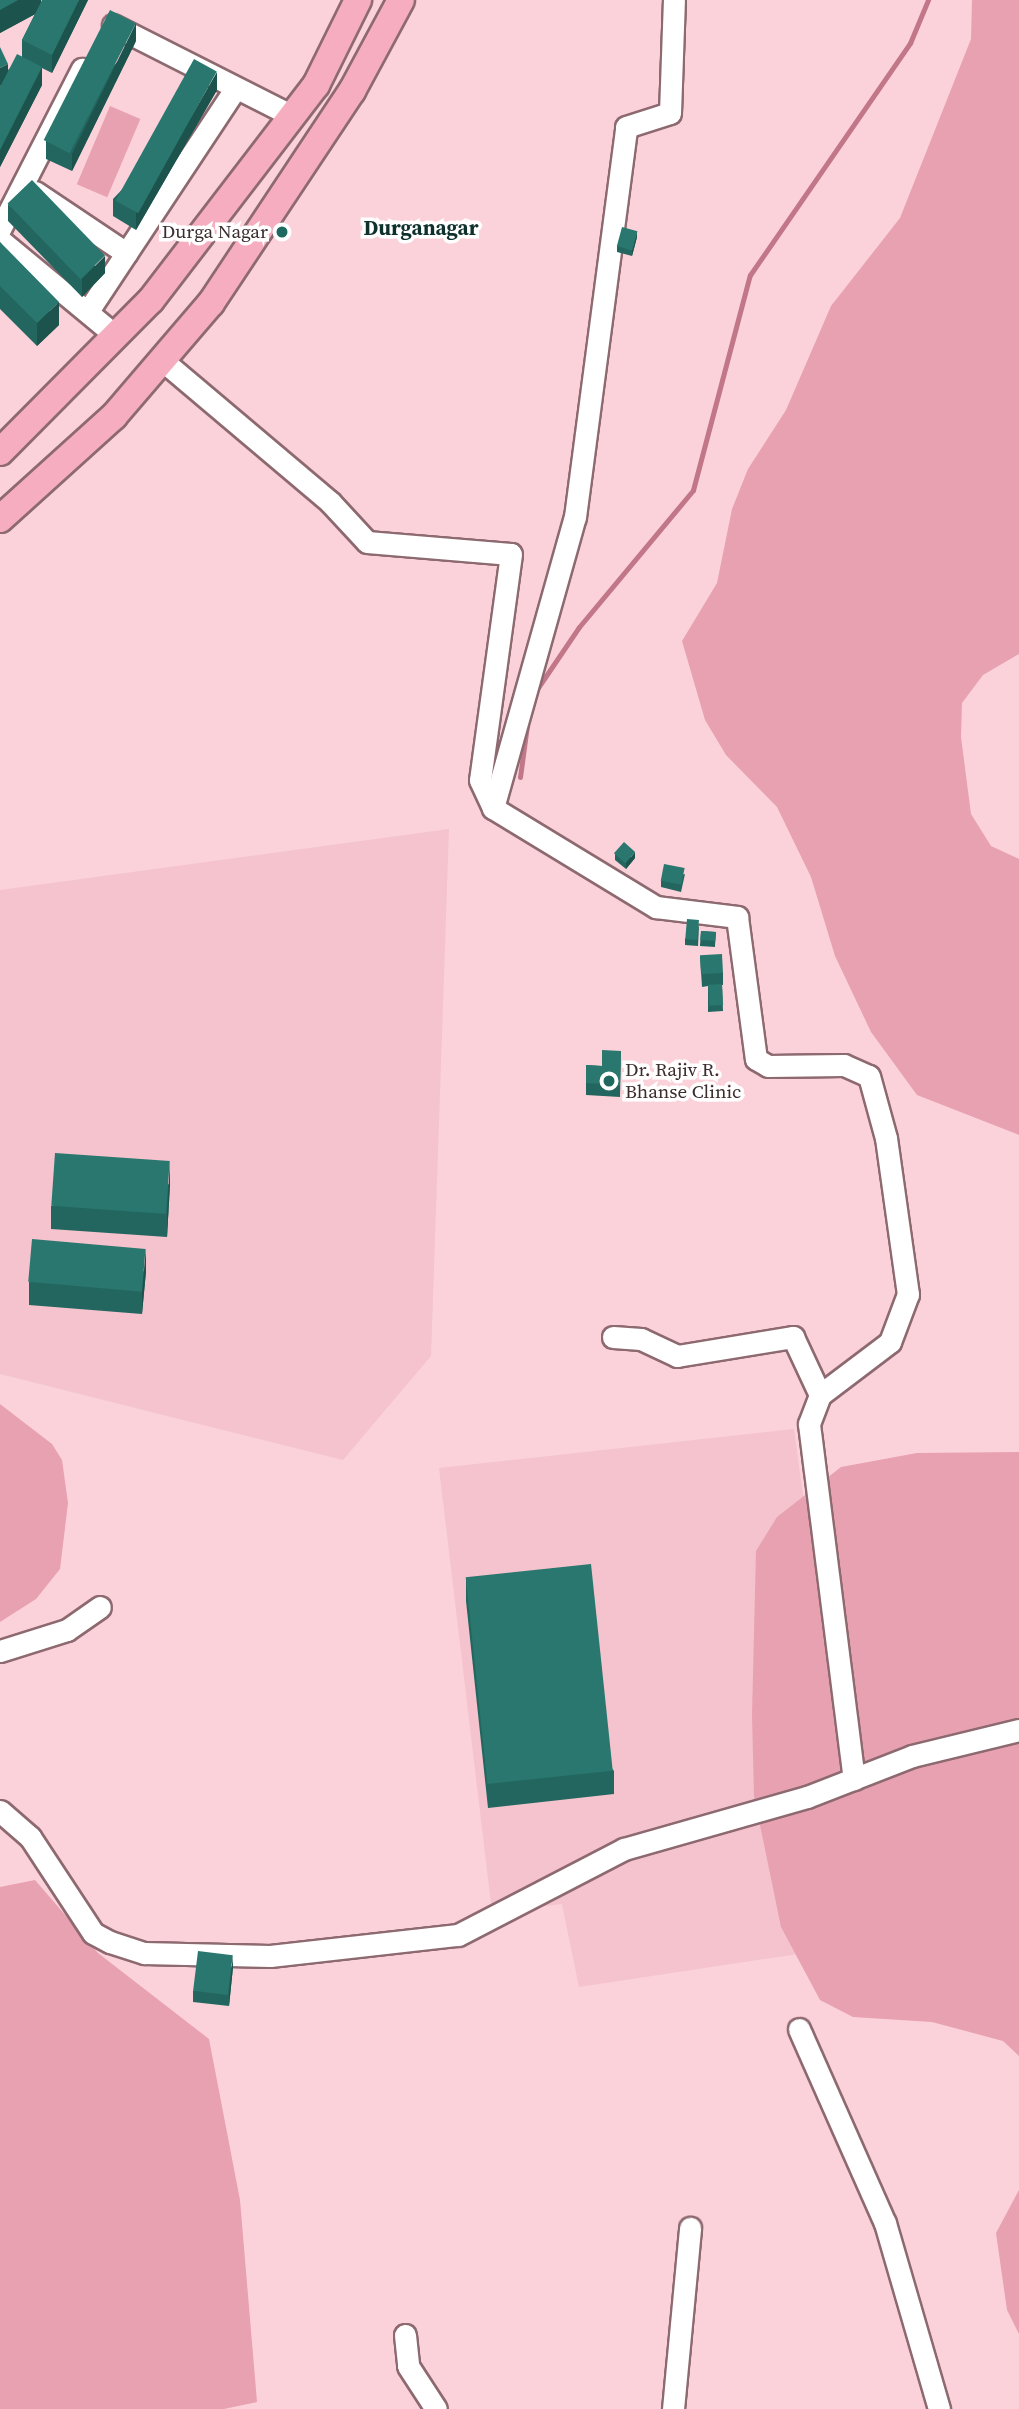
<!DOCTYPE html>
<style>
body{margin:0}
#map{position:relative;width:1019px;height:2409px;overflow:hidden;background:#fbd2da;font-family:"Source Serif 4",serif}
div>[style]{position:absolute}
[style*='--x']{left:calc(var(--x)*1px);top:calc(var(--y)*1px);width:calc(var(--w)*1px);rotate:calc(var(--a)*1deg)}
.built>*{inset:0;background:#f4c3cd}
.green>*{inset:0;background:#e8a1b0;transform-origin:0 0}
.stream>*{height:5px;margin:-2.5px;padding:0 2.5px;transform-origin:2.5px;border-radius:2.5px;background:#c27788}
.roads{filter:drop-shadow(2px 0 #8d6970) drop-shadow(-2px 0 #8d6970) drop-shadow(0 2px #8d6970) drop-shadow(0 -2px #8d6970)}
.minor>*{height:21px;margin:-10.5px;padding:0 10.5px;transform-origin:10.5px;border-radius:10.5px;background:#fff}
.major>*{height:26px;margin:-13px;padding:0 13px;transform-origin:13px;border-radius:13px;background:#f7adc0}
.wall>*{inset:0;background:#23665f;transform-origin:0 0}
.shaded-wall>*{inset:0;background:#1d534d}
.building>*{inset:0;background:#29776e;transform-origin:0 0}
.dots>*{width:19px;height:19px;translate:-50% -50%;box-sizing:border-box;border:4px solid #fff;border-radius:50%}
span{translate:-50% -50%;white-space:nowrap;text-align:center;line-height:1.15;-webkit-text-stroke:7px #fff;paint-order:stroke}
.poi-label{font-size:19px;color:#3b2c2f}
.right{translate:-100% -50%;text-align:right}
.left{translate:0 -50%;text-align:left}
.neighbourhood-label{font-size:21px;color:#0f312d;font-weight:700}
</style>
<div id="map">
<div class="built">
<div style="clip-path:polygon(449px 829px,431px 1356px,343px 1460px,0 1374px,0 890px)"></div>
<div style="clip-path:polygon(794px 1429px,864px 1944px,579px 1987px,562px 1904px,492px 1912px,439px 1468px)"></div>
</div>
<div class="green">
<div style="clip-path:polygon(972px 0,1019px 0,1019px 654px,983px 675px,962px 703px,961px 737px,971px 814px,991px 846px,1019px 859px,1019px 1135px,917px 1095px,871px 1032px,835px 956px,811px 877px,777px 807px,726px 755px,705px 720px,682px 641px,717px 583px,732px 509px,748px 469px,786px 410px,831px 306px,900px 218px,971px 39px)"></div>
<div style="left:110px;top:106px;width:33px;height:85px;rotate:23deg"></div>
<div style="clip-path:polygon(0 1404px,52px 1444px,62px 1460px,68px 1503px,60px 1569px,36px 1599px,0 1622px)"></div>
<div style="clip-path:polygon(1019px 1452px,1019px 2056px,1003px 2041px,932px 2022px,853px 2017px,820px 2000px,781px 1927px,754px 1796px,752px 1715px,756px 1551px,777px 1517px,841px 1467px,917px 1453px)"></div>
<div style="clip-path:polygon(35px 1880px,98px 1953px,209px 2039px,240px 2200px,257px 2402px,224px 2409px,0 2409px,0 1887px)"></div>
<div style="clip-path:polygon(1019px 2190px,1019px 2334px,1007px 2310px,996px 2233px)"></div>
</div>
<div class="stream">
<div style="--x:535;--y:692;--w:78;--a:-55.9"></div>
<div style="--x:579;--y:627;--w:178;--a:-50.2"></div>
<div style="--x:693;--y:490;--w:222;--a:-75.2"></div>
<div style="--x:750;--y:275;--w:282;--a:-55.4"></div>
<div style="--x:910;--y:43;--w:47;--a:-67.3"></div>
<div style="--x:520;--y:777;--w:52;--a:-82.3"></div>
</div>
<div class="roads">
<div class="minor">
<div style="--x:113;--y:25;--w:201;--a:26.9"></div>
<div style="--x:35;--y:192;--w:110;--a:33.8"></div>
<div style="--x:0;--y:229;--w:180;--a:-62.9"></div>
<div style="--x:0;--y:240;--w:149;--a:39.6"></div>
<div style="--x:88;--y:311;--w:266;--a:-56.5"></div>
<div style="--x:162;--y:360;--w:220;--a:40.2"></div>
<div style="--x:330;--y:502;--w:54;--a:47.2"></div>
<div style="--x:367;--y:542;--w:144;--a:4.8"></div>
<div style="--x:511;--y:554;--w:228;--a:97.8"></div>
<div style="--x:480;--y:780;--w:31;--a:65"></div>
<div style="--x:493;--y:808;--w:191;--a:31.3"></div>
<div style="--x:656;--y:907;--w:82;--a:7"></div>
<div style="--x:737;--y:917;--w:143;--a:82.4"></div>
<div style="--x:756;--y:1059;--w:14;--a:30"></div>
<div style="--x:768;--y:1066;--w:76;--a:-0.8"></div>
<div style="--x:844;--y:1065;--w:27;--a:24"></div>
<div style="--x:869;--y:1076;--w:64;--a:74.7"></div>
<div style="--x:886;--y:1138;--w:158;--a:82"></div>
<div style="--x:908;--y:1294;--w:51;--a:110.6"></div>
<div style="--x:890;--y:1342;--w:88;--a:142.9"></div>
<div style="--x:820;--y:1395;--w:31;--a:111"></div>
<div style="--x:809;--y:1424;--w:358;--a:82.8"></div>
<div style="--x:493;--y:808;--w:302;--a:-74.3"></div>
<div style="--x:575;--y:517;--w:393;--a:-82.5"></div>
<div style="--x:626;--y:127;--w:46;--a:-17.7"></div>
<div style="--x:670;--y:113;--w:113;--a:-88"></div>
<div style="--x:613;--y:1337;--w:28;--a:4"></div>
<div style="--x:641;--y:1339;--w:40;--a:25"></div>
<div style="--x:677;--y:1356;--w:118;--a:-9.3"></div>
<div style="--x:793;--y:1337;--w:64;--a:65"></div>
<div style="--x:0;--y:1651;--w:70;--a:-17.4"></div>
<div style="--x:67;--y:1630;--w:40;--a:-34.9"></div>
<div style="--x:0;--y:1811;--w:40;--a:41"></div>
<div style="--x:30;--y:1837;--w:115;--a:56.7"></div>
<div style="--x:93;--y:1933;--w:19;--a:28"></div>
<div style="--x:110;--y:1942;--w:36;--a:18"></div>
<div style="--x:144;--y:1953;--w:126;--a:1.4"></div>
<div style="--x:270;--y:1956;--w:189;--a:-6.4"></div>
<div style="--x:458;--y:1935;--w:187;--a:-27.4"></div>
<div style="--x:624;--y:1849;--w:190;--a:-15.9"></div>
<div style="--x:807;--y:1797;--w:113;--a:-21.3"></div>
<div style="--x:912;--y:1756;--w:110;--a:-13.7"></div>
<div style="--x:799;--y:2029;--w:212;--a:66.1"></div>
<div style="--x:885;--y:2223;--w:194;--a:73.8"></div>
<div style="--x:405;--y:2335;--w:31;--a:84"></div>
<div style="--x:408;--y:2366;--w:51;--a:56.9"></div>
<div style="--x:673;--y:2409;--w:182;--a:-84.6"></div>
</div>
<div class="major">
<div style="--x:0;--y:452;--w:214;--a:-45.2"></div>
<div style="--x:151;--y:300;--w:271;--a:-52.5"></div>
<div style="--x:316;--y:85;--w:95;--a:-63.7"></div>
<div style="--x:0;--y:519;--w:154;--a:-42.1"></div>
<div style="--x:114;--y:416;--w:149;--a:-49.4"></div>
<div style="--x:211;--y:303;--w:255;--a:-56.4"></div>
<div style="--x:352;--y:91;--w:103;--a:-61.7"></div>
</div>
</div>
<div class="wall">
<div style="clip-path:polygon(0 0,41px 0,41px 2px,88px 0,52px 73px,42px 68px,42px 85px,0 167px,0 87px,8px 70px,22px 57px,22px 40px,35px 14px,0 33px)"></div>
<div style="clip-path:polygon(136px 41px,72px 171px,46px 159px,46px 141px)"></div>
<div style="clip-path:polygon(217px 90px,136px 230px,113px 216px,113px 199px)"></div>
<div style="clip-path:polygon(8px 204px,105px 273px,82px 297px,8px 221px)"></div>
<div style="clip-path:polygon(637px 237px,632px 256px,617px 252px,617px 246px)"></div>
<div style="clip-path:polygon(0 242px,59px 325px,37px 346px,0 309px)"></div>
<div style="clip-path:polygon(615px 854px,635px 858px,626px 869px,615px 860px)"></div>
<div style="clip-path:polygon(685px 874px,681px 892px,661px 887px,661px 881px)"></div>
<div style="clip-path:polygon(699px 926px,698px 946px,685px 945px,685px 939px)"></div>
<div style="left:701px;top:931px;width:15px;height:15px;rotate:4deg"></div>
<div style="clip-path:polygon(700px 956px,723px 973px,723px 985px,722px 985px,723px 1011px,708px 1012px,708px 986px,702px 987px)"></div>
<div style="clip-path:polygon(621px 1051px,620px 1097px,586px 1095px,586px 1065px,602px 1066px)"></div>
<div style="clip-path:polygon(170px 1184px,167px 1237px,51px 1229px,51px 1206px)"></div>
<div style="clip-path:polygon(146px 1271px,142px 1314px,29px 1305px,29px 1282px)"></div>
<div style="clip-path:polygon(466px 1578px,614px 1771px,614px 1794px,488px 1808px,466px 1601px)"></div>
<div style="clip-path:polygon(233px 1967px,229px 2006px,193px 2002px,193px 1991px)"></div>
</div>
<div class="shaded-wall">
<div style="clip-path:polygon(18px 0,41px 0,41px 11px,0 33px,0 10px)"></div>
<div style="clip-path:polygon(79px 0,88px 0,52px 73px,52px 55px)"></div>
<div style="clip-path:polygon(136px 23px,136px 41px,72px 171px,72px 154px)"></div>
<div style="clip-path:polygon(8px 64px,8px 82px,0 86px,0 68px)"></div>
<div style="clip-path:polygon(42px 67px,42px 85px,0 167px,0 150px)"></div>
<div style="clip-path:polygon(217px 72px,217px 90px,136px 230px,136px 212px)"></div>
<div style="clip-path:polygon(637px 231px,637px 237px,632px 256px,632px 250px)"></div>
<div style="clip-path:polygon(105px 256px,105px 273px,82px 297px,82px 279px)"></div>
<div style="clip-path:polygon(59px 302px,59px 325px,37px 346px,37px 323px)"></div>
<div style="clip-path:polygon(635px 852px,635px 858px,626px 869px,626px 863px)"></div>
<div style="clip-path:polygon(170px 1161px,170px 1184px,167px 1237px,167px 1214px)"></div>
<div style="clip-path:polygon(146px 1248px,146px 1271px,142px 1314px,142px 1291px)"></div>
<div style="clip-path:polygon(233px 1955px,233px 1967px,229px 2006px,229px 1994px)"></div>
</div>
<div class="building">
<div style="clip-path:polygon(0 0,18px 0,0 10px)"></div>
<div style="clip-path:polygon(42px 0,79px 0,52px 55px,22px 40px)"></div>
<div style="left:110px;top:10px;width:29px;height:146px;rotate:27deg"></div>
<div style="clip-path:polygon(0 47px,8px 64px,0 68px)"></div>
<div style="clip-path:polygon(17px 54px,42px 67px,0 150px,0 87px)"></div>
<div style="left:194px;top:59px;width:26px;height:162px;rotate:29deg"></div>
<div style="left:32px;top:180px;width:105px;height:34px;rotate:46deg"></div>
<div style="left:622px;top:227px;width:16px;height:20px;rotate:15deg"></div>
<div style="clip-path:polygon(0 242px,59px 302px,37px 323px,0 286px)"></div>
<div style="left:624px;top:842px;width:15px;height:15px;rotate:42deg"></div>
<div style="left:664px;top:864px;width:21px;height:17px;rotate:11deg"></div>
<div style="left:687px;top:919px;width:12px;height:20px;rotate:5deg"></div>
<div style="left:701px;top:931px;width:15px;height:9px;rotate:4deg"></div>
<div style="left:722px;top:954px;width:19px;height:22px;rotate:87deg"></div>
<div style="left:722px;top:984px;width:21px;height:14px;rotate:87deg"></div>
<div style="clip-path:polygon(602px 1050px,621px 1051px,620px 1085px,586px 1083px,586px 1065px,602px 1066px)"></div>
<div style="left:55px;top:1153px;width:115px;height:53px;rotate:4deg"></div>
<div style="left:32px;top:1239px;width:114px;height:43px;rotate:5deg"></div>
<div style="left:591px;top:1564px;width:208px;height:126px;rotate:84deg"></div>
<div style="left:198px;top:1951px;width:35px;height:40px;rotate:7deg"></div>
</div>
<div class="dots">
<div style="left:282px;top:232px;background:#1e6860"></div>
<div style="left:609px;top:1081px;background:#1e6860"></div>
</div>
<div class="poi-label">
<span class="right" style="left:268px;top:232px">Durga Nagar</span>
<span class="left" style="left:625px;top:1081px">Dr. Rajiv R.<br>Bhanse Clinic</span>
</div>
<div class="neighbourhood-label">
<span style="left:421px;top:228px">Durganagar</span>
</div>
</div>
